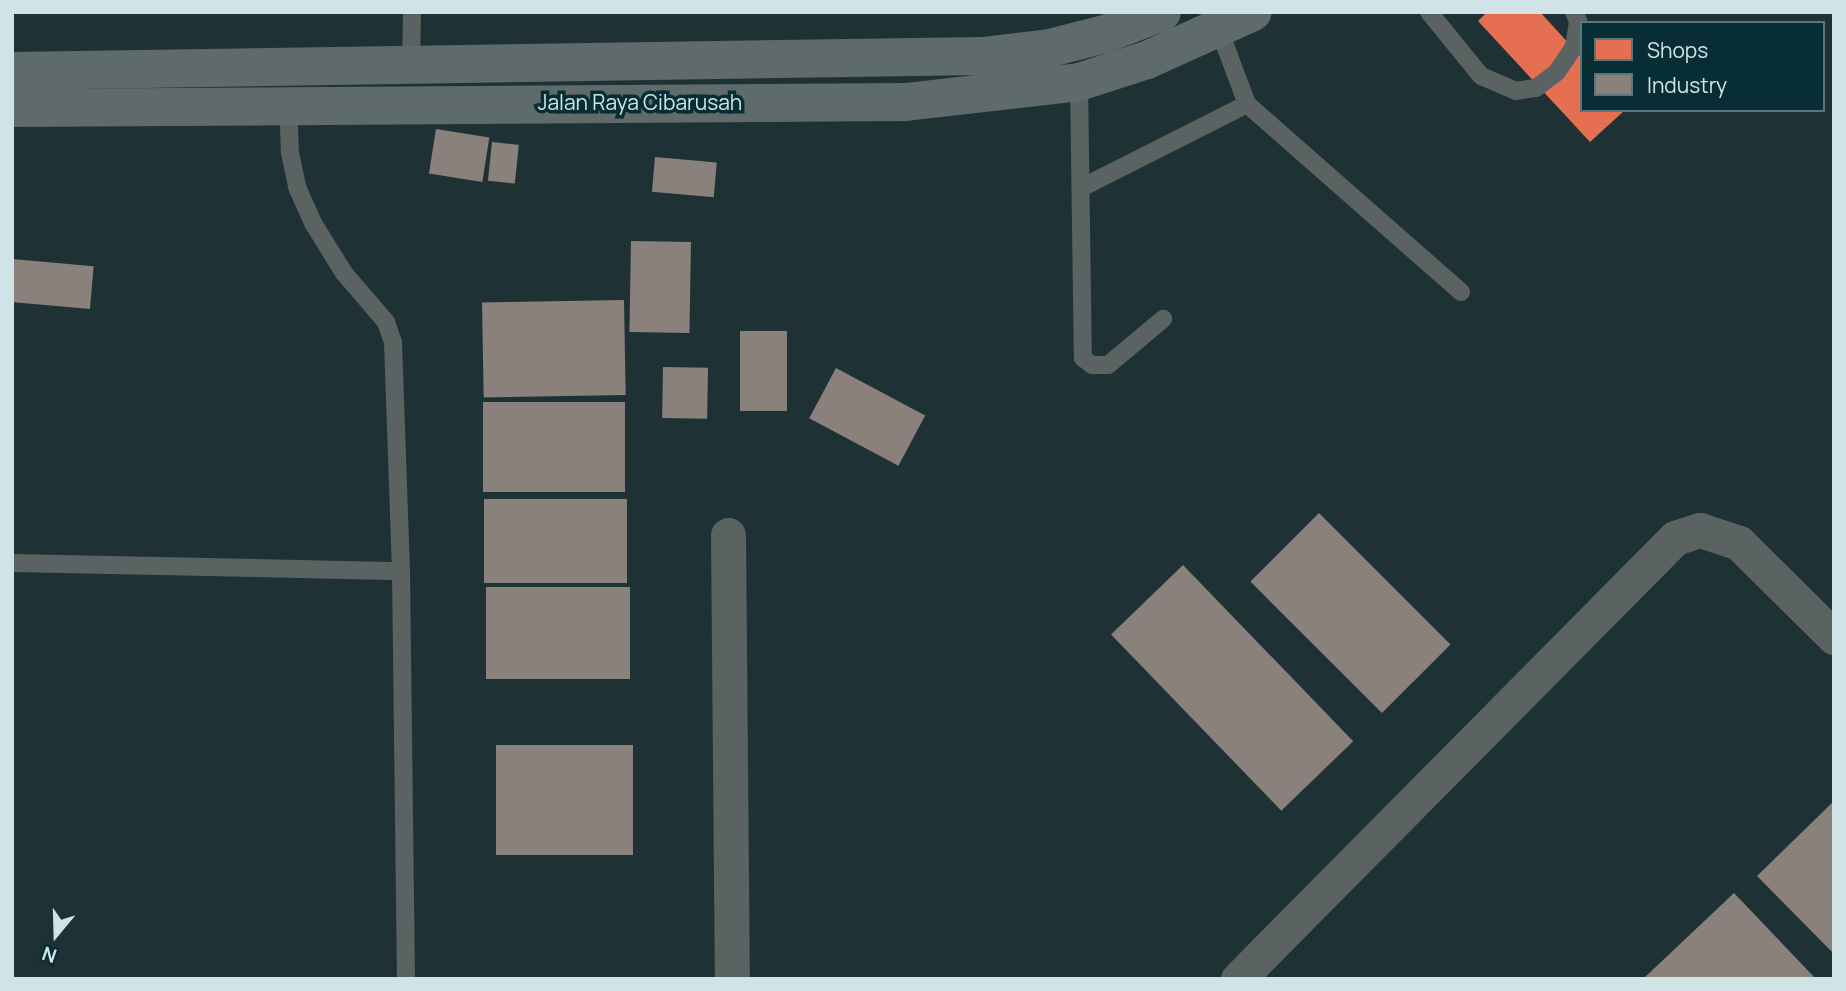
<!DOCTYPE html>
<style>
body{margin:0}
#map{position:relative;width:1846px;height:991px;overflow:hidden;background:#1e3235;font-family:Manrope,sans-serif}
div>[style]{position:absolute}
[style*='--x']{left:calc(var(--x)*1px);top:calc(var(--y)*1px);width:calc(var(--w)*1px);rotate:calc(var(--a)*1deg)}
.shops>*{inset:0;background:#e76f51}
.industry>*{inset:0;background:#8a817c;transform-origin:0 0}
.service>*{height:18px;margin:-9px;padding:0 9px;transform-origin:9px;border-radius:9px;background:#5a6262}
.minor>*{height:35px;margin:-17.5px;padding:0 17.5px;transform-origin:17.5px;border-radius:17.5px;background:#5a6262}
.primary>*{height:38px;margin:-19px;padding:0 19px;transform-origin:19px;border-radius:19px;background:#5f6b6b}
span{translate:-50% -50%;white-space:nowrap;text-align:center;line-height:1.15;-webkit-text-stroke:7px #082e35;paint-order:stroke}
.street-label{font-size:21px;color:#d0e3e7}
.frame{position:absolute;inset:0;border:14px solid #d0e3e7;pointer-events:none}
.legend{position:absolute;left:1580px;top:21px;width:245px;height:91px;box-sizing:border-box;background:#082e35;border:2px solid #58767c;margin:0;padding:9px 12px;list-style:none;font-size:21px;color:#d0e3e7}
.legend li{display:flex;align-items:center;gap:14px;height:35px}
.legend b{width:35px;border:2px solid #58767c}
.north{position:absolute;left:21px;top:900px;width:70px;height:70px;-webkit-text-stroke:5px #082e35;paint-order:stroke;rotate:199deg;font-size:19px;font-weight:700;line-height:28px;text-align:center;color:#d0e3e7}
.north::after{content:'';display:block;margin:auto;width:24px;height:32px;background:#d0e3e7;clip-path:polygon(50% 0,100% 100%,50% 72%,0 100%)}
</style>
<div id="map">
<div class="shops">
<div style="clip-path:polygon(1487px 12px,1540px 12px,1582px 58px,1582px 110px,1625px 110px,1590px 142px,1478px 21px)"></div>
</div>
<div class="industry">
<div style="left:436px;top:129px;width:54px;height:45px;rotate:9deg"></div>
<div style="left:492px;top:142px;width:27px;height:39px;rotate:6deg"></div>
<div style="left:655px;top:157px;width:62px;height:35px;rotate:5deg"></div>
<div style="left:631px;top:241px;width:60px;height:91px;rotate:1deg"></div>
<div style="left:12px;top:259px;width:82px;height:43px;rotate:5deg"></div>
<div style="left:624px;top:300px;width:95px;height:142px;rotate:89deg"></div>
<div style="left:740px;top:331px;width:47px;height:80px"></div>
<div style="left:663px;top:367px;width:45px;height:51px;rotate:1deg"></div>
<div style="left:836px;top:368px;width:101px;height:57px;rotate:28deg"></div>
<div style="left:483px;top:402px;width:142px;height:90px"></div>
<div style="left:627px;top:499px;width:84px;height:143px;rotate:90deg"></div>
<div style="left:1319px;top:513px;width:186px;height:97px;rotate:45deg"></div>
<div style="left:1183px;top:565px;width:245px;height:100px;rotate:46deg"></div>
<div style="left:486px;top:587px;width:144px;height:92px"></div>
<div style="left:496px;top:745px;width:137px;height:110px"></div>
<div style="clip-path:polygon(1834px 801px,1834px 954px,1757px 876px)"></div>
<div style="clip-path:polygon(1734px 893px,1816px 979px,1643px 979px)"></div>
</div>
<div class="service">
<div style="--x:1429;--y:12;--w:82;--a:50.9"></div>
<div style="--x:1481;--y:76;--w:38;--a:23"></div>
<div style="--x:1516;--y:91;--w:20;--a:-9"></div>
<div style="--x:1536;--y:88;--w:26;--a:-37"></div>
<div style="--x:1557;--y:72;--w:30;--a:-56"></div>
<div style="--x:1574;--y:47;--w:26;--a:-81"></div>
<div style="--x:1578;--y:21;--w:10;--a:-114"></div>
<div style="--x:411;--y:65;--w:53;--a:-88.9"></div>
<div style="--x:1079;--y:82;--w:276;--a:89.2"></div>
<div style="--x:1083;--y:358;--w:11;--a:38"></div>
<div style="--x:1092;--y:365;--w:16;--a:0"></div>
<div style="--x:1108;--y:365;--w:72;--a:-39.9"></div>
<div style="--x:288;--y:102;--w:51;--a:87.8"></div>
<div style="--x:290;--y:153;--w:35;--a:78"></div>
<div style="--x:297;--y:187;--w:39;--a:66"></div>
<div style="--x:313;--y:223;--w:59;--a:58.2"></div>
<div style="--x:344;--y:273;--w:65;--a:49.4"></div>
<div style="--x:386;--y:322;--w:21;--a:71"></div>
<div style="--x:393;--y:342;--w:229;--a:88"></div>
<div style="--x:401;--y:571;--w:408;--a:89.3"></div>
<div style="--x:1247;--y:104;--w:285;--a:41.3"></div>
<div style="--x:1083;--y:187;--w:184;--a:-26.8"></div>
<div style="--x:1247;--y:104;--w:80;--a:-110.5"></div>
<div style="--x:12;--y:563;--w:389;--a:1.2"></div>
</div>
<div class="minor">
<div style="--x:728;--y:535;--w:444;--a:89.5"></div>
<div style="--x:1238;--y:979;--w:621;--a:-45.26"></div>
<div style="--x:1675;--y:538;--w:26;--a:-18"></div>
<div style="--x:1700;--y:530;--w:41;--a:18.4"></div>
<div style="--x:1739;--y:543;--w:134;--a:44.7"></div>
</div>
<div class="primary">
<div style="--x:12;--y:71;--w:971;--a:-0.89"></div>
<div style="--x:983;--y:56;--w:67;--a:-6.8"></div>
<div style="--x:1050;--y:48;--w:57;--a:-14.3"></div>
<div style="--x:1105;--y:34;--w:61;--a:-21.1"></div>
<div style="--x:12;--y:108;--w:894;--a:-0.38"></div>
<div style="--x:906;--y:102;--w:174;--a:-6.6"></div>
<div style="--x:1079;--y:82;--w:71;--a:-17.9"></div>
<div style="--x:1147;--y:60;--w:116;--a:-24.4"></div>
</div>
<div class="street-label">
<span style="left:640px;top:102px">Jalan Raya Cibarusah</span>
</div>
<div class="frame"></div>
<ul class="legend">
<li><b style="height:19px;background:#e76f51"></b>Shops</li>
<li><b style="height:19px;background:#8a817c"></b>Industry</li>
</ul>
<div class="north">N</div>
</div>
